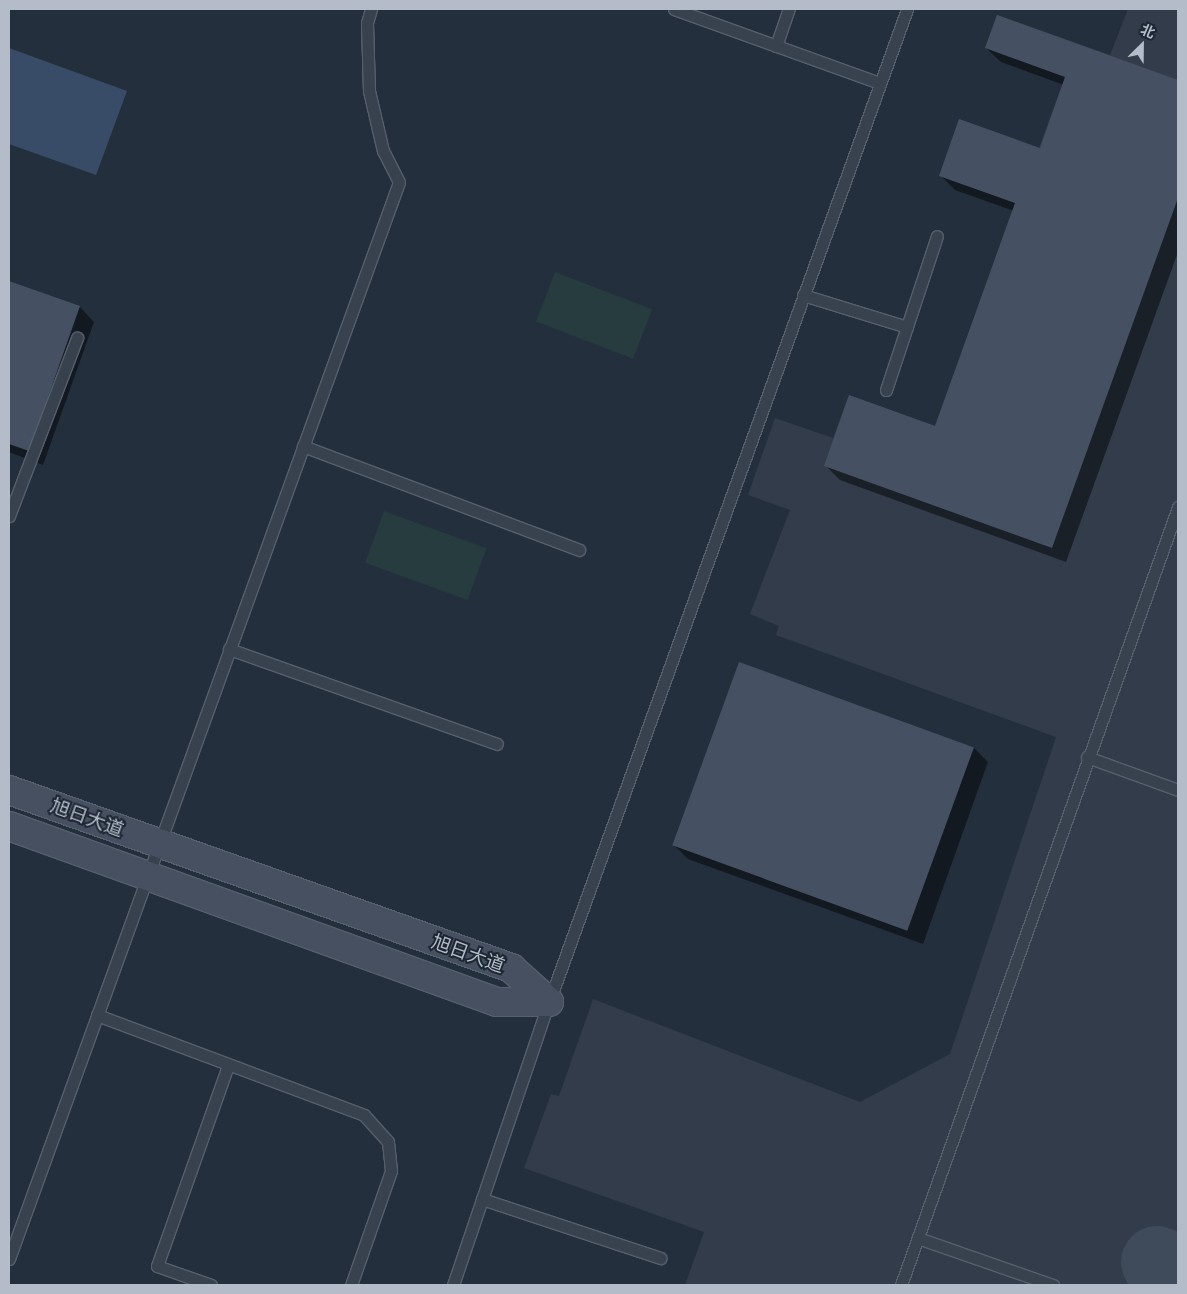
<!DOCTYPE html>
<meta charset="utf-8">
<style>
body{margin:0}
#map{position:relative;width:1187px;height:1294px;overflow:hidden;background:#242f3e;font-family:"Space Grotesk","Noto Sans SC",sans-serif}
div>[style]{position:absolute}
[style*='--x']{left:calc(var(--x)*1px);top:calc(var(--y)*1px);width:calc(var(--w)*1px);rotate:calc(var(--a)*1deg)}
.airport>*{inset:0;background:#323c4b}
.green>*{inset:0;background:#263c3f;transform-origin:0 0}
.water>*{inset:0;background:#394c67}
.shadow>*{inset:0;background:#0007}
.taxiway>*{height:72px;margin:-36px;padding:0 36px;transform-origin:36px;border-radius:36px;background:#3f4a5a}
.building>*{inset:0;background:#455162;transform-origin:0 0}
.roads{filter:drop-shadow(1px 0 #565f6c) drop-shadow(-1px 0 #565f6c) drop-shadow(0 1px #565f6c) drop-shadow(0 -1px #565f6c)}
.service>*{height:11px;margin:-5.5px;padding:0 5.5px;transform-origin:5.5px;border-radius:5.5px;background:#38414e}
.secondary>*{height:28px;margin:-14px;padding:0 14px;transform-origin:14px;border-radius:14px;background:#465061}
span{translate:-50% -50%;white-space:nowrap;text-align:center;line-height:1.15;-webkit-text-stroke:4px #1d2633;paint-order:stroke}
.street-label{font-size:19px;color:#b4bcc9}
.frame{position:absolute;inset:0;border:10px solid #b4bcc9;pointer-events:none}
.north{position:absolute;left:1117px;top:20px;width:50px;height:50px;-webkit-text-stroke:4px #1d2633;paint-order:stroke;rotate:23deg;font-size:14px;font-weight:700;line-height:20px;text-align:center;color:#b4bcc9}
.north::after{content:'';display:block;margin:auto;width:18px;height:22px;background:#b4bcc9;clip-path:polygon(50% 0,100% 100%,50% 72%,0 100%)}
</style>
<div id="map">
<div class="airport">
<div style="clip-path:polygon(1128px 9px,1178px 9px,1178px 1285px,685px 1285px,704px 1232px,524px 1168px,551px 1094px,559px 1096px,593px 999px,860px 1102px,950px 1054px,1056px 737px,776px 635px,779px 626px,750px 614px,790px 510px,748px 495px,775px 418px,833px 438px,849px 395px,935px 426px,1015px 203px,939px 176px,959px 119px,1039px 148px,1065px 77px,985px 48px,997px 15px,1110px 55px)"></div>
</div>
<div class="green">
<div style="left:555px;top:272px;width:104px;height:53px;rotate:21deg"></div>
<div style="left:384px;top:511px;width:109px;height:55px;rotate:20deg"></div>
</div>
<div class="water">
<div style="clip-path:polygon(9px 48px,127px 91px,96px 175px,9px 144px)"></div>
</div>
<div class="shadow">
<div style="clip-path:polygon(998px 16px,1178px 82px,1178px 252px,1066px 562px,840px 480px,825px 465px,936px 428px,1014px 211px,955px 190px,940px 175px,1040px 149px,1064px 85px,1001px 62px,986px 48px)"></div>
<div style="clip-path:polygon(9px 282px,80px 307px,94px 322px,43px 465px,9px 452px)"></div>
<div style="clip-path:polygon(974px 748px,988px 762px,923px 944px,688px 859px,674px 845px)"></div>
</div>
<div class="taxiway">
<div style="--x:1157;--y:1262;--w:22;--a:21"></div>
</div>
<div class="building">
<div style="clip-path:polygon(997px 15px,1178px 80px,1178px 198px,1052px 548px,824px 466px,849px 395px,935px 426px,1015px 203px,939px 176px,959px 119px,1040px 148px,1065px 77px,985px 48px)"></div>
<div style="clip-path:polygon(9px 281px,80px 306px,29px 451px,9px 444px)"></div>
<div style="left:739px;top:662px;width:250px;height:195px;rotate:20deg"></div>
</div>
<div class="roads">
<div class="service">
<div style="--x:674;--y:9;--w:218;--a:19.8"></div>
<div style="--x:776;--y:46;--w:39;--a:-71"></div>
<div style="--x:803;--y:295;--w:109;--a:17.1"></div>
<div style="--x:886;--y:390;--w:162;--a:-71.7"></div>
<div style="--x:303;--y:446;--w:295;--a:20.6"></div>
<div style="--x:9;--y:516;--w:191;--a:-69.1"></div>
<div style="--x:229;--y:649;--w:284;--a:19.5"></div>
<div style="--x:1087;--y:757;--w:97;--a:19.9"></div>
<div style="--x:97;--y:1015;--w:285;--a:20.5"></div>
<div style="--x:364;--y:1115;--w:36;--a:48"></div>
<div style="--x:388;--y:1142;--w:29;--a:84"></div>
<div style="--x:391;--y:1171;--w:121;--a:109.3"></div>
<div style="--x:482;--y:1199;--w:188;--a:18.3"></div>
<div style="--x:918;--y:1238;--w:143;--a:19.2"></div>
<div style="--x:9;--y:1259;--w:1145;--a:-70.09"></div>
<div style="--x:399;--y:182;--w:35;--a:-117"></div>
<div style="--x:383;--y:151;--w:62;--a:-103.1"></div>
<div style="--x:369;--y:91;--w:68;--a:-91.7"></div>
<div style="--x:367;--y:23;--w:15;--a:-74"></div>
<div style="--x:211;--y:1285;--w:57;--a:-160.6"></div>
<div style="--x:157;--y:1266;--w:213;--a:-70.5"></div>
<div style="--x:453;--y:1285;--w:299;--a:-71.3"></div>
<div style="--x:549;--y:1002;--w:1056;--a:-70.17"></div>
<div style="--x:901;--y:1285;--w:826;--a:-70.4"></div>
</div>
<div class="secondary">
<div style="--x:9;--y:790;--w:533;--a:19.52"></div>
<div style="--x:511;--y:968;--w:51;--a:41.8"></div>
<div style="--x:9;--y:826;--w:519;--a:19.83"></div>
<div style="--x:497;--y:1002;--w:52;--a:0"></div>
</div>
</div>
<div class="street-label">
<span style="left:87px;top:818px;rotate:20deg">旭日大道</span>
<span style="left:468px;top:954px;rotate:20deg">旭日大道</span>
</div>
<div class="frame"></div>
<div class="north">北</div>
</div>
